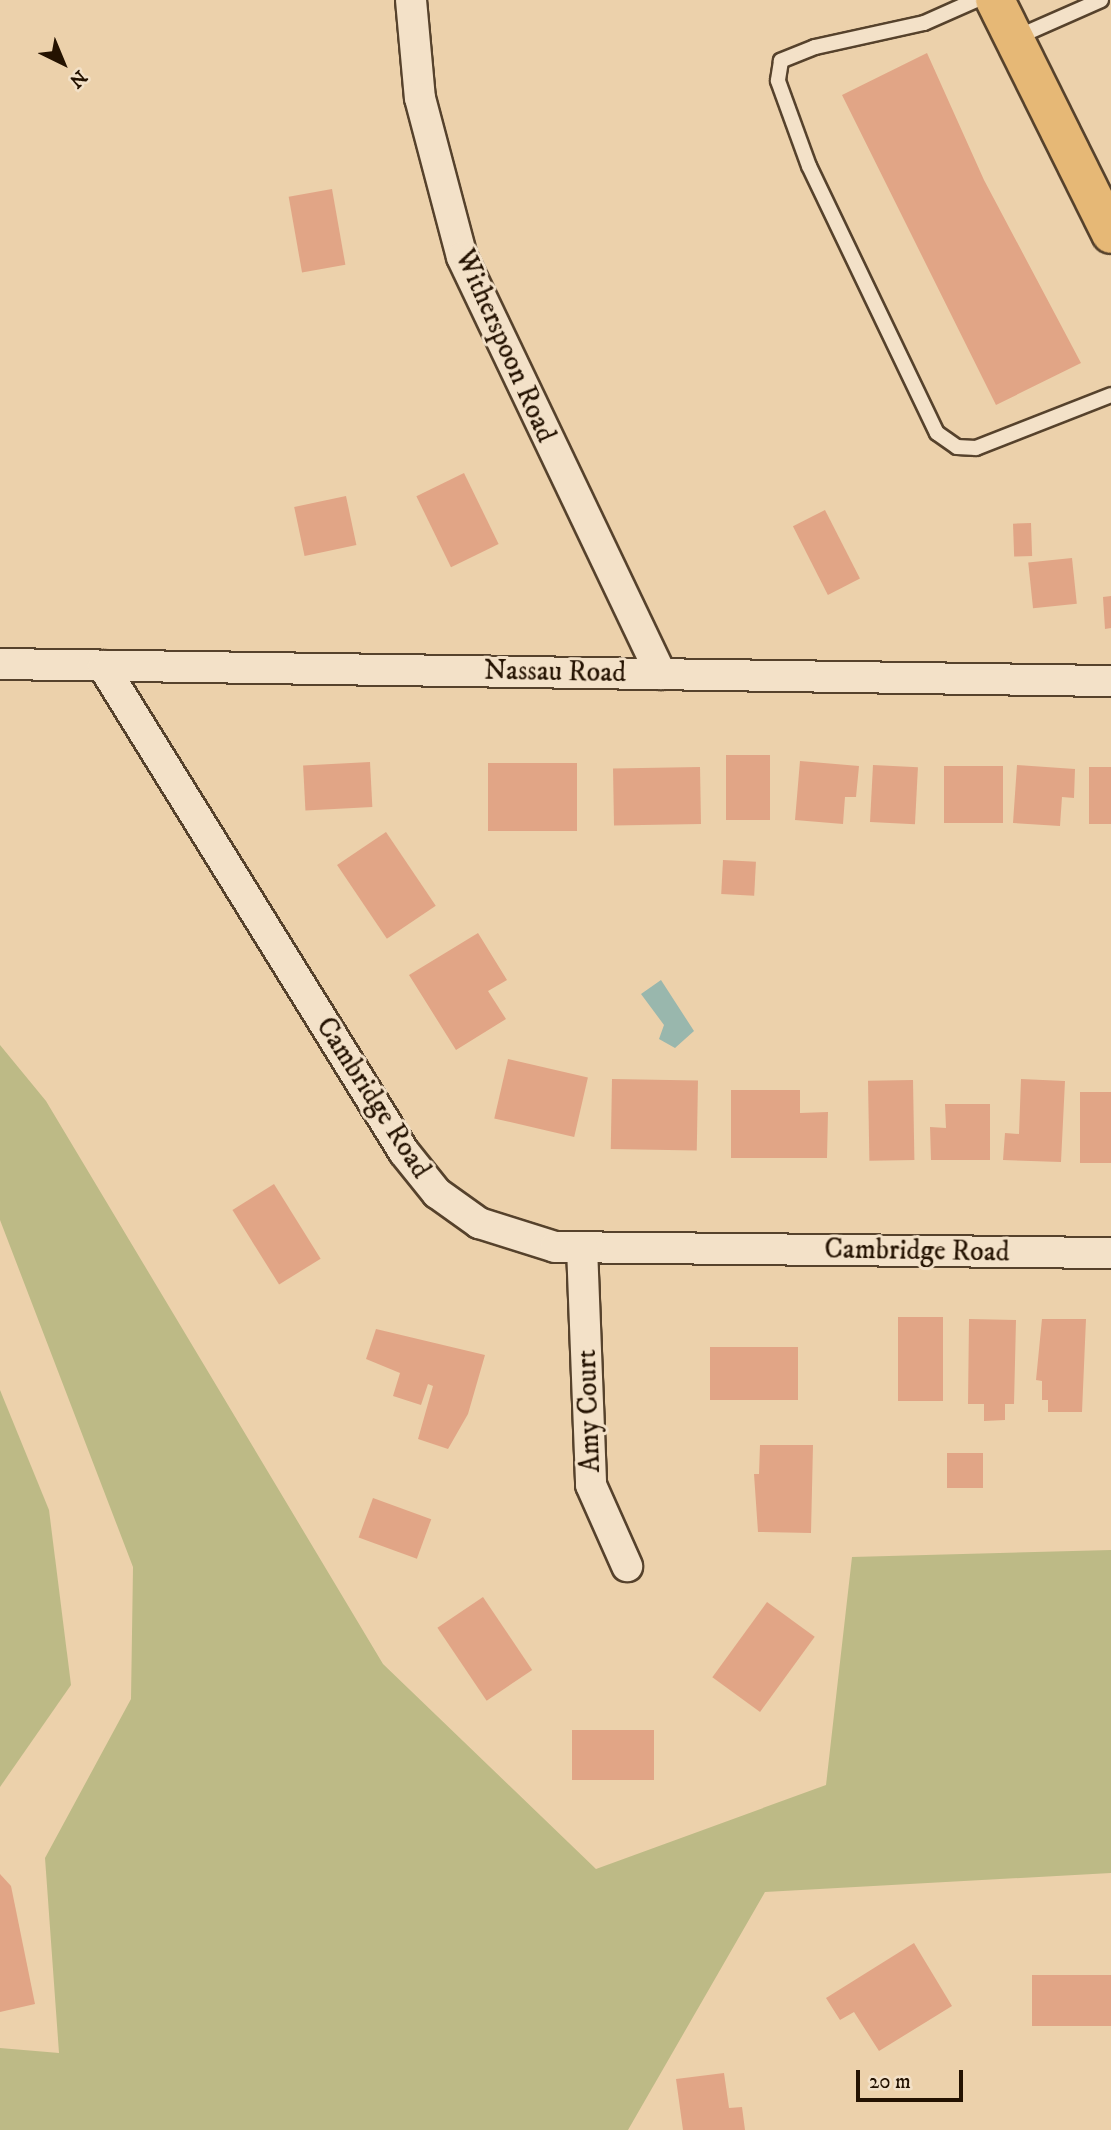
<!DOCTYPE html>
<style>
body{margin:0}
#map{position:relative;width:1111px;height:2130px;overflow:hidden;background:#ecd1ab;font-family:"IM FELL DW Pica",serif}
div>[style]{position:absolute}
[style*='--x']{left:calc(var(--x)*1px);top:calc(var(--y)*1px);width:calc(var(--w)*1px);rotate:calc(var(--a)*1deg)}
.green>*{inset:0;background:#bdba86}
.water>*{inset:0;background:#99b7ad}
.building>*{inset:0;background:#e1a586;transform-origin:0 0}
.roads{filter:drop-shadow(2px 0 #56422c) drop-shadow(-2px 0 #56422c) drop-shadow(0 2px #56422c) drop-shadow(0 -2px #56422c)}
.service>*{height:14px;margin:-7px;padding:0 7px;transform-origin:7px;border-radius:7px;background:#f3e1c8}
.minor>*{height:30px;margin:-15px;padding:0 15px;transform-origin:15px;border-radius:15px;background:#f3e1c8}
.primary>*{height:38px;margin:-19px;padding:0 19px;transform-origin:19px;border-radius:19px;background:#e6b876}
span{translate:-50% -50%;white-space:nowrap;text-align:center;line-height:1.15;-webkit-text-stroke:6px #f3e1c8;paint-order:stroke}
.street-label{font-size:28px;color:#241201}
.north{position:absolute;left:28px;top:28px;width:70px;height:70px;-webkit-text-stroke:5px #f3e1c8;paint-order:stroke;rotate:137deg;font-size:19px;font-weight:700;line-height:28px;text-align:center;color:#241201}
.north::after{content:'';display:block;margin:auto;width:24px;height:32px;background:#241201;clip-path:polygon(50% 0,100% 100%,50% 72%,0 100%)}
.scale{position:absolute;left:856px;top:2070px;width:107px;height:32px;box-sizing:border-box;border:4px solid #241201;border-top:0;padding-left:9px;font-size:21px;line-height:24px;white-space:nowrap;color:#241201;-webkit-text-stroke:5px #f3e1c8;paint-order:stroke}
</style>
<div id="map">
<div class="green">
<div style="clip-path:polygon(0 1045px,46px 1101px,383px 1664px,596px 1869px,826px 1785px,852px 1557px,1111px 1550px,1111px 1873px,765px 1892px,628px 2130px,0 2130px,0 2048px,59px 2053px,45px 1858px,131px 1699px,133px 1567px,0 1220px)"></div>
<div style="clip-path:polygon(0 1390px,49px 1510px,71px 1685px,0 1787px)"></div>
</div>
<div class="water">
<div style="clip-path:polygon(661px 980px,694px 1031px,675px 1048px,659px 1039px,664px 1025px,641px 994px)"></div>
</div>
<div class="building">
<div style="clip-path:polygon(927px 53px,984px 180px,1081px 363px,996px 405px,842px 95px)"></div>
<div style="left:332px;top:189px;width:77px;height:44px;rotate:80deg"></div>
<div style="left:464px;top:473px;width:79px;height:53px;rotate:64deg"></div>
<div style="left:346px;top:496px;width:50px;height:53px;rotate:78deg"></div>
<div style="left:825px;top:510px;width:77px;height:36px;rotate:63deg"></div>
<div style="left:1031px;top:523px;width:33px;height:18px;rotate:88deg"></div>
<div style="left:1072px;top:558px;width:46px;height:44px;rotate:84deg"></div>
<div style="clip-path:polygon(1111px 596px,1111px 628px,1105px 629px,1103px 597px)"></div>
<div style="left:726px;top:755px;width:44px;height:65px"></div>
<div style="clip-path:polygon(800px 761px,859px 766px,856px 797px,845px 797px,843px 824px,795px 820px)"></div>
<div style="left:370px;top:762px;width:45px;height:67px;rotate:87deg"></div>
<div style="left:488px;top:763px;width:89px;height:68px"></div>
<div style="left:873px;top:765px;width:45px;height:57px;rotate:3deg"></div>
<div style="clip-path:polygon(1017px 765px,1075px 769px,1074px 798px,1062px 797px,1060px 826px,1013px 823px)"></div>
<div style="left:944px;top:766px;width:59px;height:57px"></div>
<div style="left:700px;top:767px;width:57px;height:87px;rotate:89deg"></div>
<div style="left:1089px;top:767px;width:22px;height:57px"></div>
<div style="left:386px;top:832px;width:89px;height:59px;rotate:56deg"></div>
<div style="left:723px;top:860px;width:33px;height:34px;rotate:3deg"></div>
<div style="clip-path:polygon(478px 933px,507px 980px,488px 991px,506px 1019px,456px 1050px,409px 975px)"></div>
<div style="left:508px;top:1059px;width:82px;height:61px;rotate:13deg"></div>
<div style="left:612px;top:1079px;width:86px;height:70px;rotate:1deg"></div>
<div style="clip-path:polygon(1021px 1079px,1065px 1081px,1061px 1162px,1003px 1160px,1005px 1133px,1019px 1134px)"></div>
<div style="left:913px;top:1080px;width:80px;height:45px;rotate:89deg"></div>
<div style="clip-path:polygon(731px 1090px,800px 1090px,800px 1113px,828px 1112px,827px 1158px,731px 1158px)"></div>
<div style="left:1111px;top:1092px;width:71px;height:31px;rotate:90deg"></div>
<div style="clip-path:polygon(945px 1104px,990px 1104px,990px 1160px,931px 1160px,930px 1127px,946px 1128px)"></div>
<div style="left:274px;top:1184px;width:88px;height:49px;rotate:58deg"></div>
<div style="left:898px;top:1317px;width:45px;height:84px"></div>
<div style="clip-path:polygon(969px 1319px,1016px 1320px,1014px 1404px,1005px 1404px,1005px 1420px,984px 1421px,984px 1404px,968px 1404px)"></div>
<div style="clip-path:polygon(1042px 1319px,1086px 1319px,1082px 1412px,1048px 1412px,1048px 1400px,1042px 1400px,1042px 1381px,1036px 1380px)"></div>
<div style="clip-path:polygon(376px 1329px,485px 1355px,468px 1414px,448px 1449px,418px 1439px,433px 1386px,428px 1384px,421px 1405px,393px 1396px,400px 1373px,366px 1359px)"></div>
<div style="left:798px;top:1347px;width:53px;height:88px;rotate:90deg"></div>
<div style="clip-path:polygon(760px 1445px,813px 1445px,811px 1533px,758px 1532px,754px 1474px,759px 1474px)"></div>
<div style="left:947px;top:1453px;width:36px;height:35px"></div>
<div style="left:373px;top:1498px;width:62px;height:42px;rotate:20deg"></div>
<div style="left:483px;top:1597px;width:88px;height:55px;rotate:56deg"></div>
<div style="left:767px;top:1602px;width:59px;height:93px;rotate:36deg"></div>
<div style="left:572px;top:1730px;width:82px;height:50px"></div>
<div style="clip-path:polygon(0 1874px,11px 1886px,35px 2004px,0 2012px)"></div>
<div style="clip-path:polygon(914px 1943px,952px 2006px,879px 2051px,854px 2012px,840px 2020px,826px 1998px)"></div>
<div style="left:1111px;top:1975px;width:51px;height:79px;rotate:90deg"></div>
<div style="clip-path:polygon(724px 2073px,729px 2108px,742px 2107px,745px 2130px,683px 2130px,676px 2079px)"></div>
</div>
<div class="roads">
<div class="service">
<div style="--x:976;--y:0;--w:57;--a:156.1"></div>
<div style="--x:924;--y:23;--w:112;--a:167.6"></div>
<div style="--x:815;--y:47;--w:37;--a:158"></div>
<div style="--x:781;--y:61;--w:20;--a:99"></div>
<div style="--x:778;--y:81;--w:90;--a:70"></div>
<div style="--x:809;--y:166;--w:296;--a:64.4"></div>
<div style="--x:937;--y:433;--w:24;--a:35"></div>
<div style="--x:957;--y:447;--w:19;--a:3"></div>
<div style="--x:976;--y:448;--w:145;--a:-21.4"></div>
<div style="--x:1015;--y:38;--w:94;--a:-23.8"></div>
</div>
<div class="minor">
<div style="--x:411;--y:0;--w:98;--a:84.8"></div>
<div style="--x:420;--y:98;--w:164;--a:75.2"></div>
<div style="--x:462;--y:257;--w:462;--a:64.5"></div>
<div style="--x:0;--y:664;--w:1111;--a:0.88"></div>
<div style="--x:103;--y:666;--w:572;--a:58.23"></div>
<div style="--x:404;--y:1152;--w:53;--a:51.2"></div>
<div style="--x:437;--y:1193;--w:52;--a:35.5"></div>
<div style="--x:479;--y:1223;--w:80;--a:17.5"></div>
<div style="--x:555;--y:1247;--w:556;--a:0.62"></div>
<div style="--x:582;--y:1247;--w:238;--a:87.8"></div>
<div style="--x:591;--y:1485;--w:89;--a:66"></div>
</div>
<div class="primary">
<div style="--x:995;--y:0;--w:261;--a:63.6"></div>
</div>
</div>
<div class="street-label">
<span style="left:505px;top:346px;rotate:66deg">Witherspoon Road</span>
<span style="left:555px;top:672px;rotate:1deg">Nassau Road</span>
<span style="left:373px;top:1098px;rotate:57deg">Cambridge Road</span>
<span style="left:917px;top:1251px;rotate:1deg">Cambridge Road</span>
<span style="left:589px;top:1411px;rotate:-92deg">Amy Court</span>
</div>
<div class="north">N</div>
<div class="scale">20 m</div>
</div>
